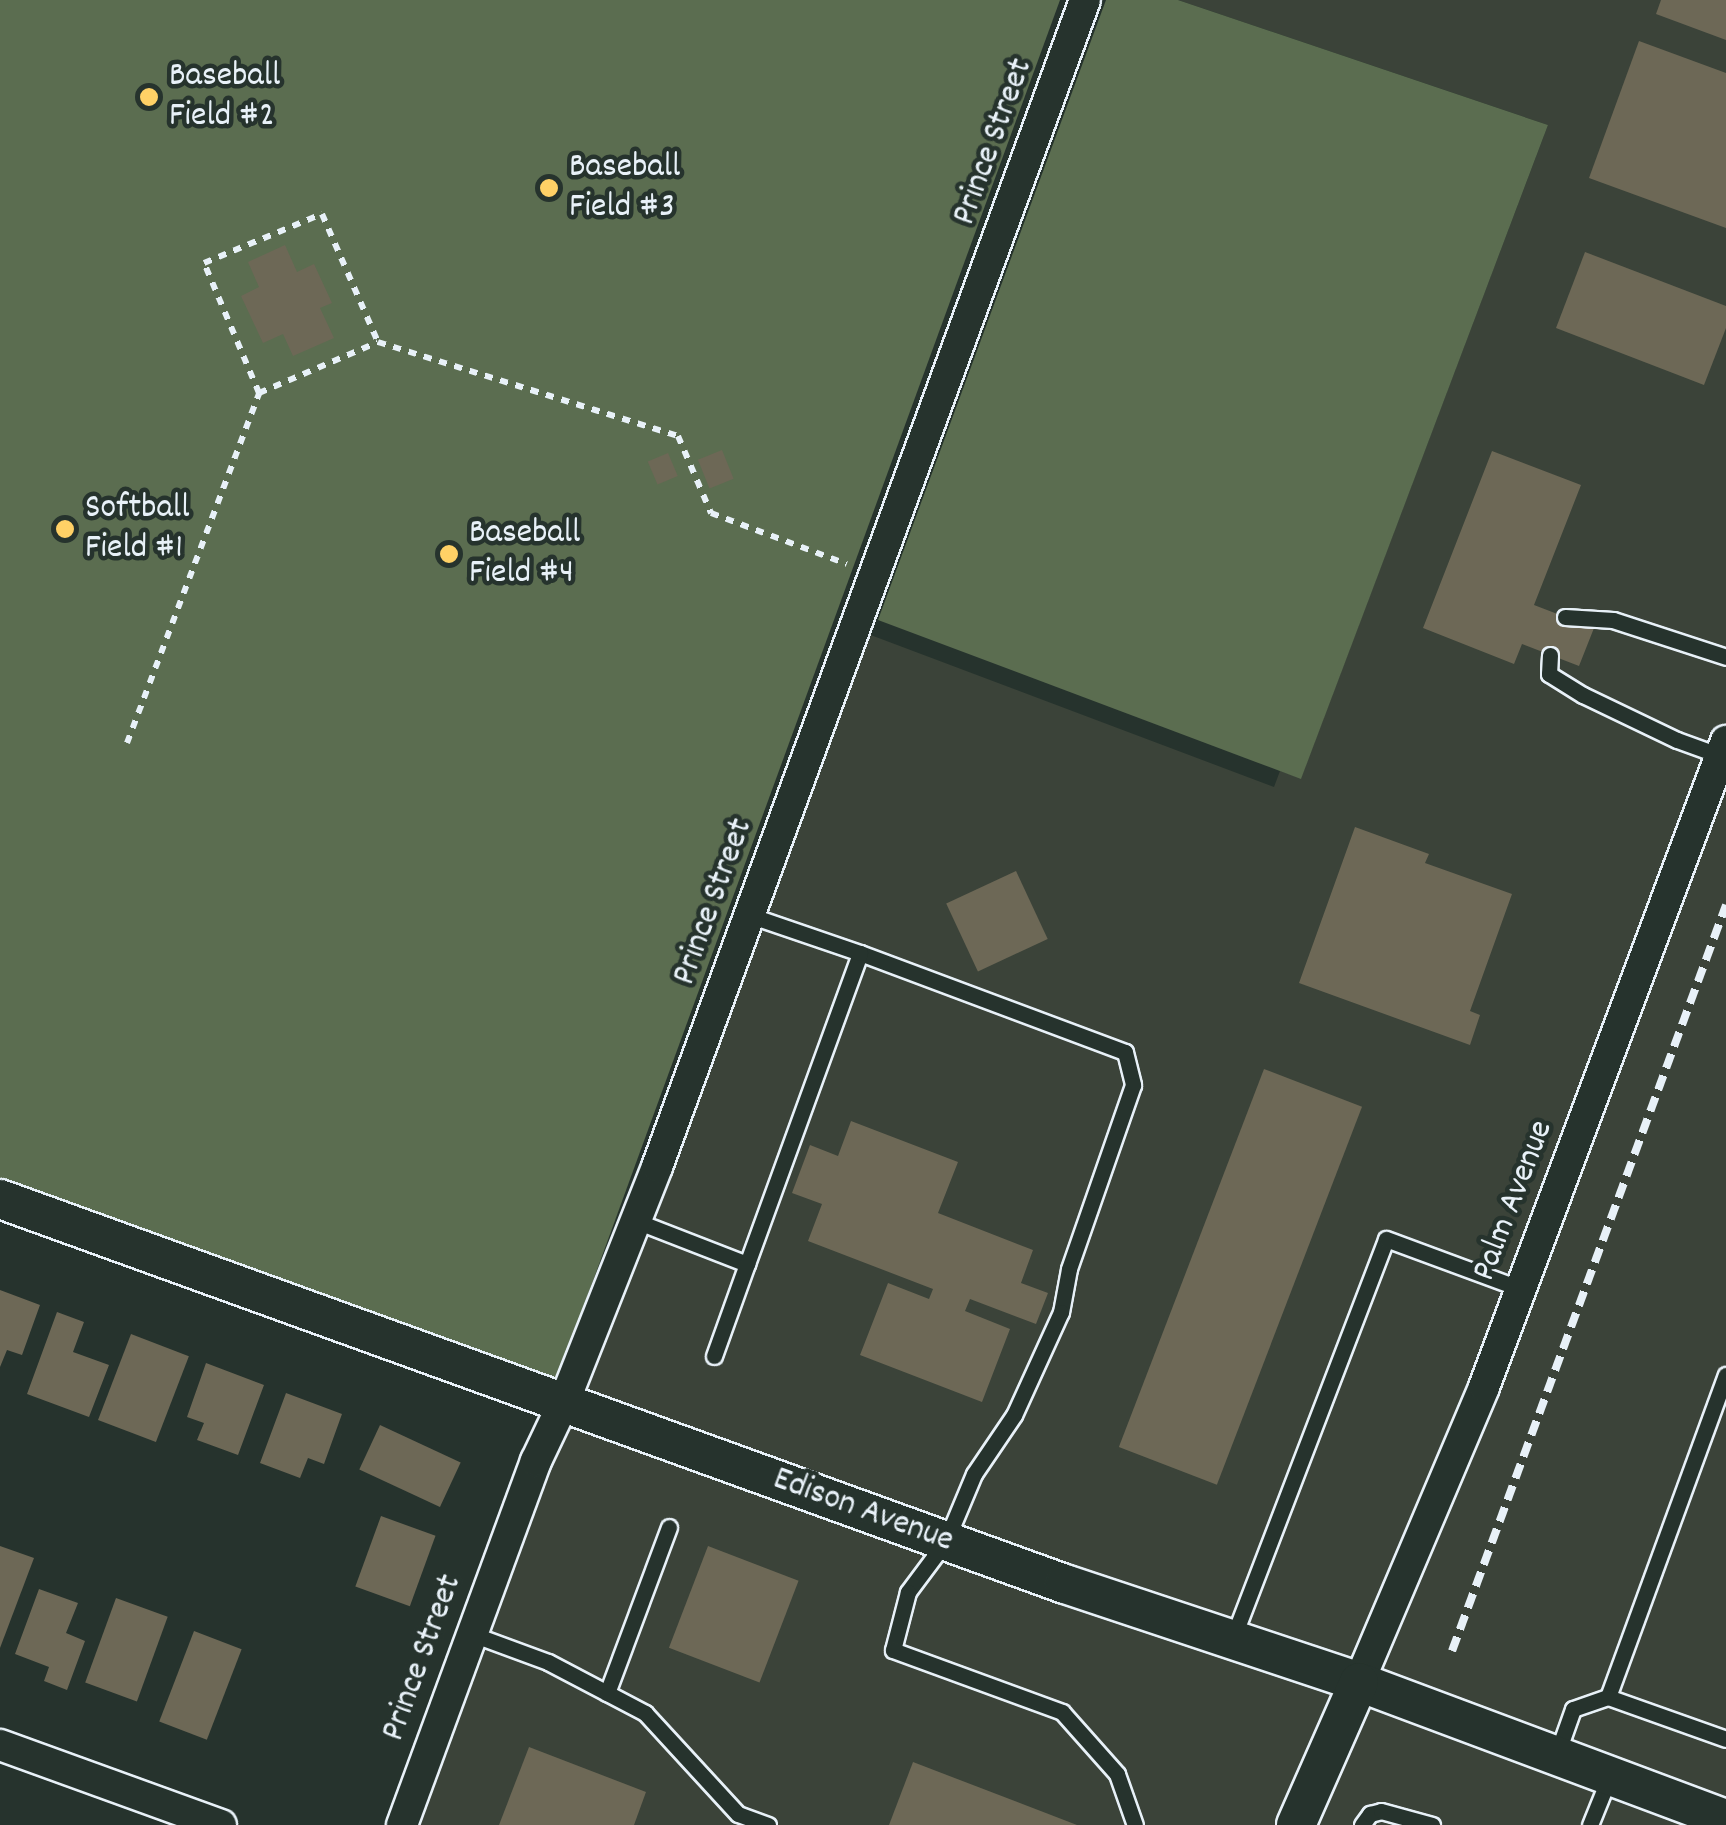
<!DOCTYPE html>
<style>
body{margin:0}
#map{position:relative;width:1726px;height:1825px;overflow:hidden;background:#26332d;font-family:Dekko,sans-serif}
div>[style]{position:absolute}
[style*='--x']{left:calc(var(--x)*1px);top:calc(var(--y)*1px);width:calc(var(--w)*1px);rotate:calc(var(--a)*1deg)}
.built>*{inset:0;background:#3b4339}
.green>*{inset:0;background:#5b6d50}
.building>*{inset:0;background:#6d6856;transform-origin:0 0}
.path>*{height:6px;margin-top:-3px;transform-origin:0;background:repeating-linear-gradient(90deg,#e8f1f8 0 8px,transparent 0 16px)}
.roads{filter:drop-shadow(2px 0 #e8f1f8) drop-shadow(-2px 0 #e8f1f8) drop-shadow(0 2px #e8f1f8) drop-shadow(0 -2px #e8f1f8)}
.service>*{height:15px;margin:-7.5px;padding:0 7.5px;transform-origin:7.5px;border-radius:7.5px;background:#26332d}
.minor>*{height:30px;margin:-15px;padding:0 15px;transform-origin:15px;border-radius:15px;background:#26332d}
.tertiary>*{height:38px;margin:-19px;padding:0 19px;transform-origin:19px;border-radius:19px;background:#26332d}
.rail>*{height:8px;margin-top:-4px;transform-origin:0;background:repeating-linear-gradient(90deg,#e8f1f8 0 15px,transparent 0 23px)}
.dots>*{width:28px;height:28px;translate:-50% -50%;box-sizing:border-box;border:5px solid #26332d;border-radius:50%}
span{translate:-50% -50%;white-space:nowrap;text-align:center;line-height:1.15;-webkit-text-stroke:9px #26332d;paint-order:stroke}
.poi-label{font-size:35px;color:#e8f1f8}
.left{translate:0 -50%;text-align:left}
.street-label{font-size:35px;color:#e8f1f8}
</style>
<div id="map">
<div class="built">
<div style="clip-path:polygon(1178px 0,1726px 0,1726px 1825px,389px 1825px,541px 1415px,870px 1534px,882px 1497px,572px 1384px,868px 634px,1274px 787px,1280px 771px,1301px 778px,1548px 125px)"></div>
</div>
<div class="green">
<div style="clip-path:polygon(0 0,1060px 0,555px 1385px,0 1183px)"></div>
<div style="clip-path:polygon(1106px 0,1178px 0,1548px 125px,1301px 779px,878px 620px)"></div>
</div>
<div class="building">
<div style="clip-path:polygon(1661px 0,1726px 0,1726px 40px,1656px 14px)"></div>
<div style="clip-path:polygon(1639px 41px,1726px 73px,1726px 228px,1589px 178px)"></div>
<div style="clip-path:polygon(285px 245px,297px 272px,314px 264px,332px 303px,320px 308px,334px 338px,293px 356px,283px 334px,263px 343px,241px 296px,259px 287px,248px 262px)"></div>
<div style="clip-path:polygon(1585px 252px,1726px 306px,1726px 328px,1704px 385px,1556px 328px)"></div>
<div style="left:722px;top:450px;width:31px;height:26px;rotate:68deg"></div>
<div style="clip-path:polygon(1492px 451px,1581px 485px,1534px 605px,1594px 628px,1579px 666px,1522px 644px,1514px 664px,1423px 628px)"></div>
<div style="left:668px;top:453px;width:25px;height:22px;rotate:67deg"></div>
<div style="clip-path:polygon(1355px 827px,1429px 854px,1425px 863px,1512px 894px,1470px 1011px,1480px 1015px,1470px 1045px,1299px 983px)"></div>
<div style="left:1016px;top:871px;width:75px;height:77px;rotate:65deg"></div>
<div style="left:1264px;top:1069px;width:105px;height:405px;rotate:21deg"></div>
<div style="clip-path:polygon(851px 1121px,958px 1162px,938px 1213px,1033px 1250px,1021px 1283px,1048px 1293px,1036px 1324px,970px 1299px,965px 1311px,1010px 1329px,982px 1402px,860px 1355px,888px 1283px,929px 1299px,933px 1289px,808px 1241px,822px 1204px,792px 1193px,810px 1145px,838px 1156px)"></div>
<div style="clip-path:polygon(0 1290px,40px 1305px,22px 1355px,7px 1350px,0 1367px)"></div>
<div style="clip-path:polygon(57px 1312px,84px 1322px,73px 1352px,109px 1365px,89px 1417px,27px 1394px)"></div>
<div style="left:131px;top:1334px;width:62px;height:92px;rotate:21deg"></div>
<div style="clip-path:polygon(206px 1363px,264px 1385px,238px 1455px,197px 1440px,204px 1423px,187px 1417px)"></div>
<div style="clip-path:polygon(286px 1393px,342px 1414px,324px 1464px,308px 1458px,300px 1478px,260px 1463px)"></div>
<div style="left:380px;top:1425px;width:89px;height:49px;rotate:25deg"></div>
<div style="left:381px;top:1516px;width:58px;height:75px;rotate:20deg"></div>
<div style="clip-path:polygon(0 1546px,34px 1558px,0 1648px)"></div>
<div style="left:708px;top:1546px;width:97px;height:109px;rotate:21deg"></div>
<div style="clip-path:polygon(39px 1589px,78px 1603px,66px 1633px,85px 1641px,67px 1690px,44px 1681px,49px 1667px,15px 1654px)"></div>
<div style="left:116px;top:1598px;width:55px;height:90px;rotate:20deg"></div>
<div style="left:194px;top:1631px;width:51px;height:97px;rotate:21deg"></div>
<div style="clip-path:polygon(529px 1747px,646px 1792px,634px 1825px,499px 1825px)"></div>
<div style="clip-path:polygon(913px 1762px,1077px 1825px,889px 1825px)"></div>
</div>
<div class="path">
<div style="--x:259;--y:393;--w:129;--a:-23.2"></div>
<div style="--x:127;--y:743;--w:374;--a:-69.3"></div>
<div style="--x:259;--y:393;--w:141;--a:-112.9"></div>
<div style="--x:204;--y:263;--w:128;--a:-22.6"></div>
<div style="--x:322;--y:214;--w:140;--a:66.4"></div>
<div style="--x:378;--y:342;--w:314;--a:17.4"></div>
<div style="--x:678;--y:436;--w:84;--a:66.8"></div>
<div style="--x:711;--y:513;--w:145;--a:20.6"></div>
</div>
<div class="roads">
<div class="service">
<div style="--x:1565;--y:617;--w:48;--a:3.6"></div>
<div style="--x:1613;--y:620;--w:119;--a:18.1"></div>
<div style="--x:1550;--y:655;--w:19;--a:93"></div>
<div style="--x:1549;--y:674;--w:40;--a:32"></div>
<div style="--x:1583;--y:695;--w:104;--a:25.6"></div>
<div style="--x:1677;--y:740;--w:47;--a:20"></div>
<div style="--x:860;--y:953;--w:283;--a:20.5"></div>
<div style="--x:1125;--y:1052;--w:34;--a:76"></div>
<div style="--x:1133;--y:1085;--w:195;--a:109.2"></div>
<div style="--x:1069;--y:1269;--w:44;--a:100.5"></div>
<div style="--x:1061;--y:1312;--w:113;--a:114.5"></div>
<div style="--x:1014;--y:1415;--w:71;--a:124.1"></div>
<div style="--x:974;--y:1474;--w:73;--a:112.7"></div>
<div style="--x:946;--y:1541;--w:64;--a:126.7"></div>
<div style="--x:908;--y:1592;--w:60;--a:104.5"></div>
<div style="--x:893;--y:1650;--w:180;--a:20.1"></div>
<div style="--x:1062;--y:1712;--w:83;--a:48.4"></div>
<div style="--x:1117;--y:1774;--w:54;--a:70.6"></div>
<div style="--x:636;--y:1221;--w:119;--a:21.2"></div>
<div style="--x:747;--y:1264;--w:331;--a:-70"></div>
<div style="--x:860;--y:953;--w:117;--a:-161.1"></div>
<div style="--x:714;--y:1356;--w:98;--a:-70.3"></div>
<div style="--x:472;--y:1634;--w:81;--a:20.2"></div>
<div style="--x:548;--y:1662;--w:110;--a:27.7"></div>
<div style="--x:645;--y:1713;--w:137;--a:47.4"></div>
<div style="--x:738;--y:1814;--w:32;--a:20"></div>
<div style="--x:1233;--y:1638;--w:427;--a:-69"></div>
<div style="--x:1386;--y:1239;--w:144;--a:20.3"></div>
<div style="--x:607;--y:1693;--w:177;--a:-69.5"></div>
<div style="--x:1608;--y:1697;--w:343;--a:-69.9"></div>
<div style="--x:1556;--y:1757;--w:51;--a:-70.5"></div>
<div style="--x:1573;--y:1709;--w:37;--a:-19"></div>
<div style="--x:1608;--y:1697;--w:125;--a:19.6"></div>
<div style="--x:1362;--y:1825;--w:14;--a:-54"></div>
<div style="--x:1370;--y:1814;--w:11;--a:-15"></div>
<div style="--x:1381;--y:1811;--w:53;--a:15.4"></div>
<div style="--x:1590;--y:1825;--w:51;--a:-68"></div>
</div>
<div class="minor">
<div style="--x:1359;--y:1682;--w:320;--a:-67"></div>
<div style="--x:1484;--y:1387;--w:690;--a:-69.46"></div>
<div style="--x:0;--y:1745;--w:235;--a:19.9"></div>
<div style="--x:402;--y:1825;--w:388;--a:-69.8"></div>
<div style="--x:536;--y:1461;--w:65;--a:-64.6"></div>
<div style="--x:564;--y:1402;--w:253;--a:-68.4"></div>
<div style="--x:657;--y:1167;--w:1243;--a:-69.86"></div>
</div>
<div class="tertiary">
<div style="--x:0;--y:1199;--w:1132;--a:19.88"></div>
<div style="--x:1065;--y:1584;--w:310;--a:18.4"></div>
<div style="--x:1359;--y:1682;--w:392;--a:20.5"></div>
<div style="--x:1296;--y:1825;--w:156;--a:-66.2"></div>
</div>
</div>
<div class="rail">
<div style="--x:1452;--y:1651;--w:795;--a:-69.83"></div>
</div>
<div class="dots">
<div style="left:149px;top:97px;background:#ffd166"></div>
<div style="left:549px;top:188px;background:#ffd166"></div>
<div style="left:65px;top:529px;background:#ffd166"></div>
<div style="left:449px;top:554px;background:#ffd166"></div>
</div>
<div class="poi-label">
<span class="left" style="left:169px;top:97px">Baseball<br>Field #2</span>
<span class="left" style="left:569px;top:188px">Baseball<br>Field #3</span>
<span class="left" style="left:85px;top:529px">Softball<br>Field #1</span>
<span class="left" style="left:469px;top:554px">Baseball<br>Field #4</span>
</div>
<div class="street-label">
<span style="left:994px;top:142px;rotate:-70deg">Prince Street</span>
<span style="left:714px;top:902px;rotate:-70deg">Prince Street</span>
<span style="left:1514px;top:1201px;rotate:-69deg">Palm Avenue</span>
<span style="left:863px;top:1511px;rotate:20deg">Edison Avenue</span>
<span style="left:423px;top:1658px;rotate:-70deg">Prince Street</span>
</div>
</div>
